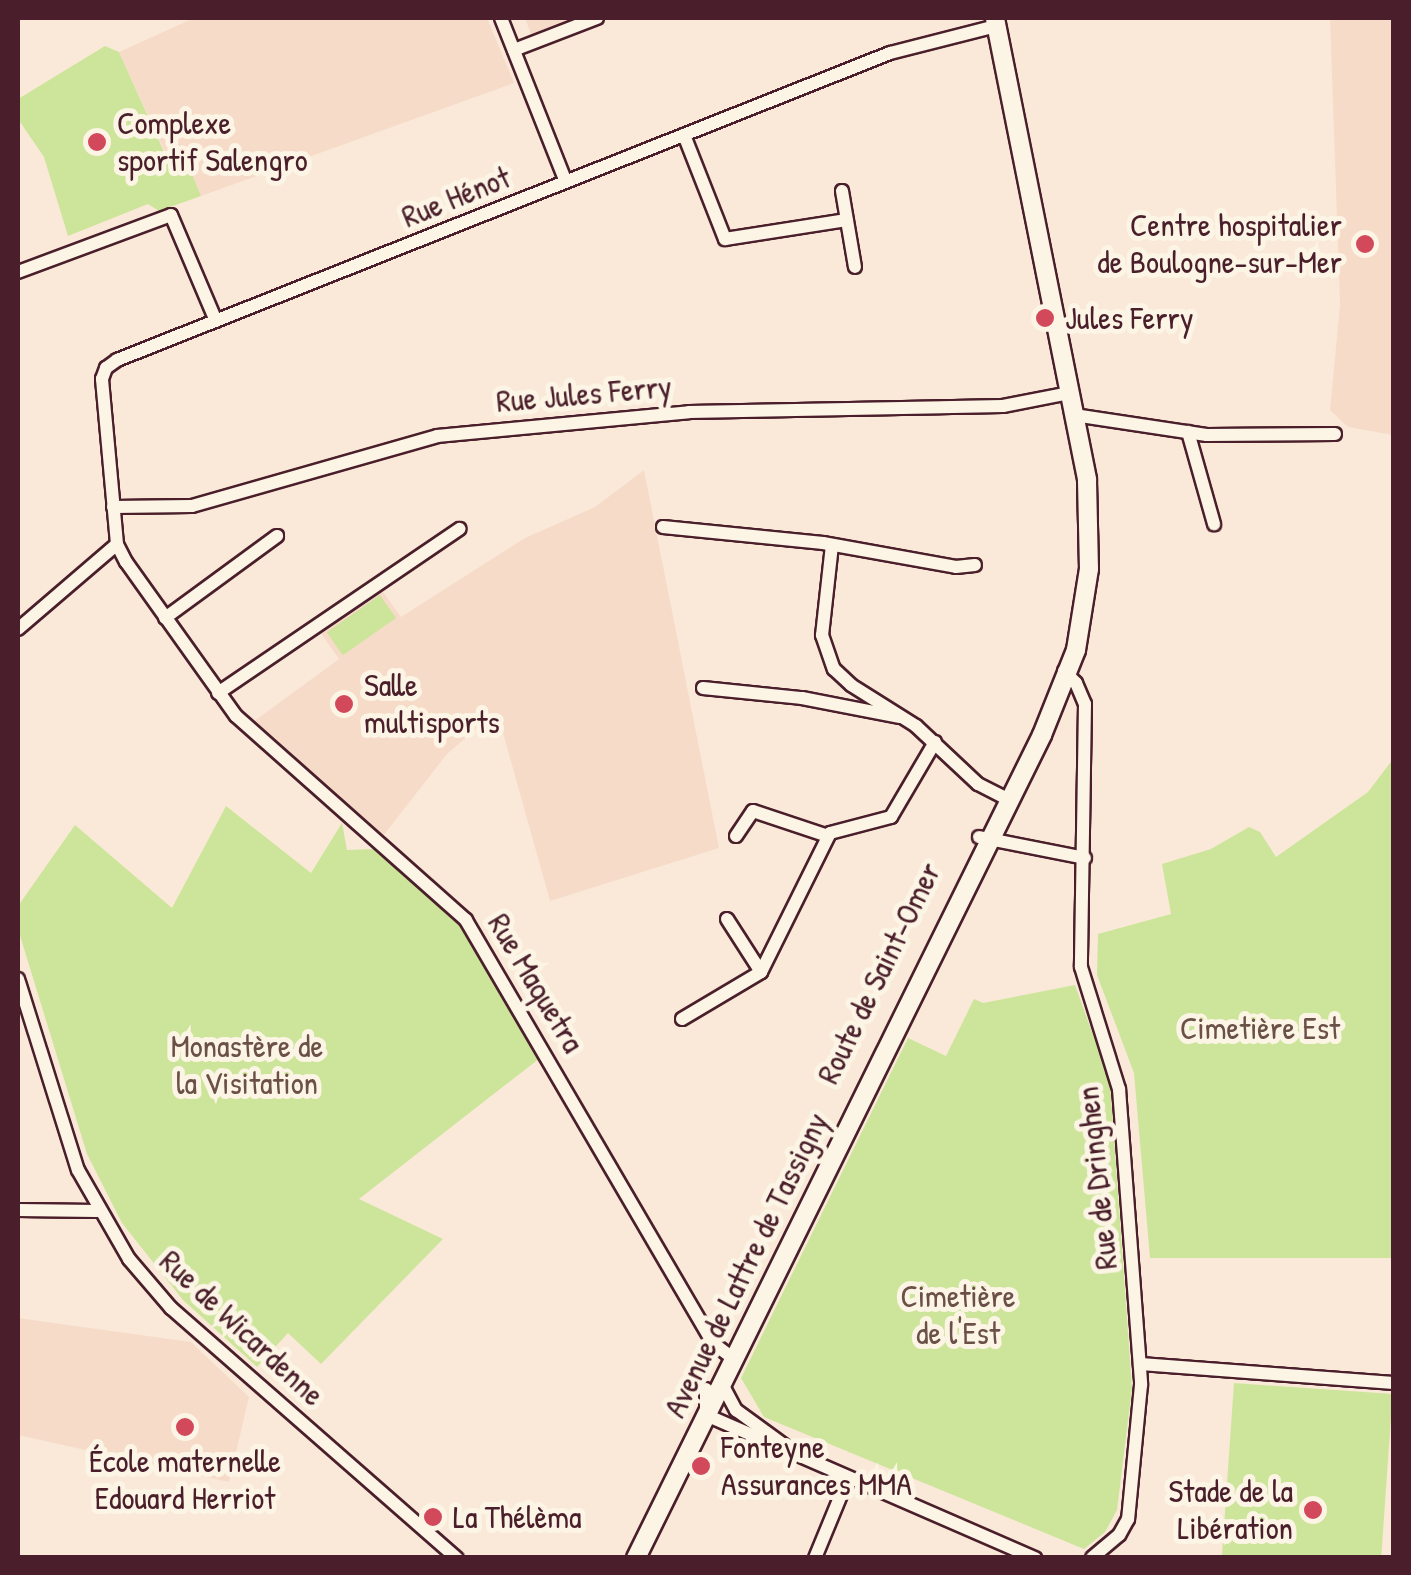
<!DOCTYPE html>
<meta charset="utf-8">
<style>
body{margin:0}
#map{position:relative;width:1411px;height:1575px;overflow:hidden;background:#fae9d8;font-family:"Patrick Hand",sans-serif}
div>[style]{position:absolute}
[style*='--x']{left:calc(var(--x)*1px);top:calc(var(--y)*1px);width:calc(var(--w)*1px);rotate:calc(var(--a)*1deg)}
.built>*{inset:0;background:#f7dbc9}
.green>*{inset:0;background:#cde59a;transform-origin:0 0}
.roads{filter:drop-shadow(2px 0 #4a1f2b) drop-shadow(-2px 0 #4a1f2b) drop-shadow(0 2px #4a1f2b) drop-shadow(0 -2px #4a1f2b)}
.minor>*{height:12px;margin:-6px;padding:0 6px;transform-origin:6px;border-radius:6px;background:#fcf5e5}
.secondary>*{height:18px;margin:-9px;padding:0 9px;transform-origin:9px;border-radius:9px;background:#fcf5e5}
.dots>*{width:28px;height:28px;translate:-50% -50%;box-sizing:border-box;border:5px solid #fcf5e5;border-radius:50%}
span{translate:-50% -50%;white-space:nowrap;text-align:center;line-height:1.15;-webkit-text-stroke:10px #fcf5e5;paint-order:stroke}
.poi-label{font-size:32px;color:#4a1f2b}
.left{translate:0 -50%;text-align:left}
.right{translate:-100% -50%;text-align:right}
.street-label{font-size:32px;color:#4a1f2b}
.park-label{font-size:32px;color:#6b5047}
.frame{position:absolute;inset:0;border:20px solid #4a1f2b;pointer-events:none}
</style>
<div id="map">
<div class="built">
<div style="clip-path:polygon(194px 18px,487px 18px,514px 83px,201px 196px,192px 174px,175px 174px,119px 52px)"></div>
<div style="clip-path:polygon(525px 18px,576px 18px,532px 37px)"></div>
<div style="clip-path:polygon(1330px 18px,1393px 18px,1393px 435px,1348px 427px,1330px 410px,1340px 305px)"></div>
<div style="clip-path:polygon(644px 470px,719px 848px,550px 901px,498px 715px,491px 716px,447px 754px,383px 836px,253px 722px,339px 659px,320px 632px,381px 589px,401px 617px,525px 538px,595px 507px)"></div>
<div style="clip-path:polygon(18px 1318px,191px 1342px,249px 1397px,229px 1482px,18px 1435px)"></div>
</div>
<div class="green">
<div style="clip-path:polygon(105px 46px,119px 52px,174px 174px,192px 174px,201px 196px,159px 211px,148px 204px,68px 236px,44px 157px,18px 119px,18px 99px)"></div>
<div style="left:380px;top:595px;width:28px;height:65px;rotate:55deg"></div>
<div style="clip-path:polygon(1393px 759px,1393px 1258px,1150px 1258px,1134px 1073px,1097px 975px,1098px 934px,1171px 914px,1162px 864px,1211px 849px,1249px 827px,1260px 832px,1276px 857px,1368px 792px)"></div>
<div style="clip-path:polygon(226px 806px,311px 873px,342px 823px,347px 850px,374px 849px,459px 924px,540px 1058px,359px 1199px,443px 1239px,321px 1364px,288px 1333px,257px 1367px,183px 1300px,122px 1223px,87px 1154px,18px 929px,18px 906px,75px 825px,172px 908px)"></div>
<div style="clip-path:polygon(1075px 985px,1110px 1082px,1132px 1388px,1117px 1510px,1105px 1532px,1084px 1549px,764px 1417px,741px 1378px,908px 1038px,946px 1056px,974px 999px,983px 1003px)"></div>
<div style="left:1234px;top:1383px;width:159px;height:174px;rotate:4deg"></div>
</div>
<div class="roads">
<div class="minor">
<div style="--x:501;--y:18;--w:176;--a:68.4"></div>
<div style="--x:514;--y:50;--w:89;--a:-21.1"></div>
<div style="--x:684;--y:135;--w:112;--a:68.5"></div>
<div style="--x:725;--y:239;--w:123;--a:-8.9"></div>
<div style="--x:842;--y:191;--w:77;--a:80.3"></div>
<div style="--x:18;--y:272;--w:163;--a:-20.4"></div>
<div style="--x:171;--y:215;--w:115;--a:67"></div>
<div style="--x:1074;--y:415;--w:134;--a:8.6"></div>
<div style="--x:1207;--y:435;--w:128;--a:-0.4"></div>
<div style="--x:1188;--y:432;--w:96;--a:74.2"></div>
<div style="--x:113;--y:507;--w:79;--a:-0.7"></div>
<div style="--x:192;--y:506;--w:255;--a:-15.9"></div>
<div style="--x:437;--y:436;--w:253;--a:-5.4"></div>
<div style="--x:689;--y:412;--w:314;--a:-1.1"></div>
<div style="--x:1003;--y:406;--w:67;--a:-11.1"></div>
<div style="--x:663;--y:527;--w:161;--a:5.7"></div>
<div style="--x:823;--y:543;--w:135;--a:10.2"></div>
<div style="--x:956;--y:567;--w:19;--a:-6"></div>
<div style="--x:832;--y:545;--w:91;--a:96.3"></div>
<div style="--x:822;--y:635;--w:36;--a:71"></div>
<div style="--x:834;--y:669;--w:23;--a:43"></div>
<div style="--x:851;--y:685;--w:77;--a:32.2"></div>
<div style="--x:916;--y:726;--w:85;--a:43.1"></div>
<div style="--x:978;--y:784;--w:35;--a:27"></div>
<div style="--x:165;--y:618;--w:139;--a:-36.2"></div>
<div style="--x:18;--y:629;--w:130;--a:-40.6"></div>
<div style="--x:1064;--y:671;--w:17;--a:45"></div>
<div style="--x:1076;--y:683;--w:23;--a:67"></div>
<div style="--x:1085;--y:704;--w:263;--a:90.9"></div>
<div style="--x:1081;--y:967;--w:128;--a:72.7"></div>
<div style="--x:1119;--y:1089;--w:297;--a:85.7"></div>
<div style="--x:1141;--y:1385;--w:135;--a:95.5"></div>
<div style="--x:1128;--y:1519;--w:18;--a:119"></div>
<div style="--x:1119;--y:1535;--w:35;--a:140"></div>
<div style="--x:703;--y:688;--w:100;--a:5.8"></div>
<div style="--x:802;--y:698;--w:100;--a:11"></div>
<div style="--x:218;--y:693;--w:292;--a:-34.2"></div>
<div style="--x:736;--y:836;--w:30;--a:-56"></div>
<div style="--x:753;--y:811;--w:79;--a:18.4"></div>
<div style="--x:979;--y:837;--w:108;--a:11.2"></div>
<div style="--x:727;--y:919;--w:63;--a:57.3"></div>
<div style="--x:18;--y:979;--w:200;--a:72.6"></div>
<div style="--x:78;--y:1170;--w:103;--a:60.2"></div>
<div style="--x:129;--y:1259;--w:65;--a:49.4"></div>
<div style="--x:171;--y:1308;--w:380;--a:41.2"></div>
<div style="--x:682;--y:1019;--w:92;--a:-30.7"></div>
<div style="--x:761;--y:972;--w:155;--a:-63.6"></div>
<div style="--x:830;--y:833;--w:63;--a:-14.7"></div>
<div style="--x:891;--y:817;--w:87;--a:-59.6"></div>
<div style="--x:18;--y:1210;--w:79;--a:0.7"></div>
<div style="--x:734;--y:1359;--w:26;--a:-143"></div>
<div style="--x:713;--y:1343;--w:490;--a:-120.3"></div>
<div style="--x:466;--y:920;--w:307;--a:-138.4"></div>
<div style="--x:236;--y:716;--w:189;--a:-125.5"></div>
<div style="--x:126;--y:562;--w:20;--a:-117"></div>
<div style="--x:117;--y:544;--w:166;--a:-95.2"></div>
<div style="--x:102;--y:379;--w:12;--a:-70"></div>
<div style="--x:106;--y:368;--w:14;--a:-36"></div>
<div style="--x:117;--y:360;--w:832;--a:-21.66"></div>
<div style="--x:890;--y:53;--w:109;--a:-14.3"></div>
<div style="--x:1140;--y:1364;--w:255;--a:4.3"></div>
<div style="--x:722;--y:1384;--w:30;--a:62"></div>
<div style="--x:736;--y:1410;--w:59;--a:36.1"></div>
<div style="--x:706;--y:1389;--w:26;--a:90"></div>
<div style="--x:706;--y:1415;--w:359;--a:23.5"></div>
<div style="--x:815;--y:1558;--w:87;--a:-67.6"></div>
</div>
<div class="secondary">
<div style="--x:636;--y:1558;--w:918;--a:-63.74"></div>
<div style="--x:1042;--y:735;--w:92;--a:-68.2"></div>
<div style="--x:1076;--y:650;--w:82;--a:-80.9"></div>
<div style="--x:1089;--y:569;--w:90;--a:-91.3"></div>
<div style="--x:1087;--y:479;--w:470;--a:-101.3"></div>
</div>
</div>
<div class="dots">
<div style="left:97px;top:142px;background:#d1495b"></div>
<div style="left:1365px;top:244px;background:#d1495b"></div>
<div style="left:1045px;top:318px;background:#d1495b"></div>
<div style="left:344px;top:704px;background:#d1495b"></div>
<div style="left:185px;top:1427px;background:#d1495b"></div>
<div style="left:701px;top:1466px;background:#d1495b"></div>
<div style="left:1313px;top:1510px;background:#d1495b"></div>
<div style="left:433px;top:1517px;background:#d1495b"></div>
</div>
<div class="poi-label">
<span class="left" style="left:117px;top:142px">Complexe<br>sportif Salengro</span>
<span class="right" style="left:1342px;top:244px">Centre hospitalier<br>de Boulogne-sur-Mer</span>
<span class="left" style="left:1065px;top:318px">Jules Ferry</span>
<span class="left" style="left:364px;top:704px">Salle<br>multisports</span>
<span class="left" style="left:721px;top:1466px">Fonteyne<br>Assurances MMA</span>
<span style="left:185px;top:1480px">École maternelle<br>Edouard Herriot</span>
<span class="right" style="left:1293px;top:1510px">Stade de la<br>Libération</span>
<span class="left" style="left:453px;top:1517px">La Thélèma</span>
</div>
<div class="street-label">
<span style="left:456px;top:197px;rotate:-22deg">Rue Hénot</span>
<span style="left:584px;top:394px;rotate:-5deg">Rue Jules Ferry</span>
<span style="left:879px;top:973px;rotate:-64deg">Route de Saint-Omer</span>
<span style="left:536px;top:983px;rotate:59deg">Rue Maquetra</span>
<span style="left:1097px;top:1178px;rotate:-96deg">Rue de Dringhen</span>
<span style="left:746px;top:1265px;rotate:-64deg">Avenue de Lattre de Tassigny</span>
<span style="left:242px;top:1328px;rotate:43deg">Rue de Wicardenne</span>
</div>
<div class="park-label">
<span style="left:1260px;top:1028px">Cimetière Est</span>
<span style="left:247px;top:1065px">Monastère de<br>la Visitation</span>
<span style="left:958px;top:1315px">Cimetière<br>de l'Est</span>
</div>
<div class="frame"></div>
</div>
